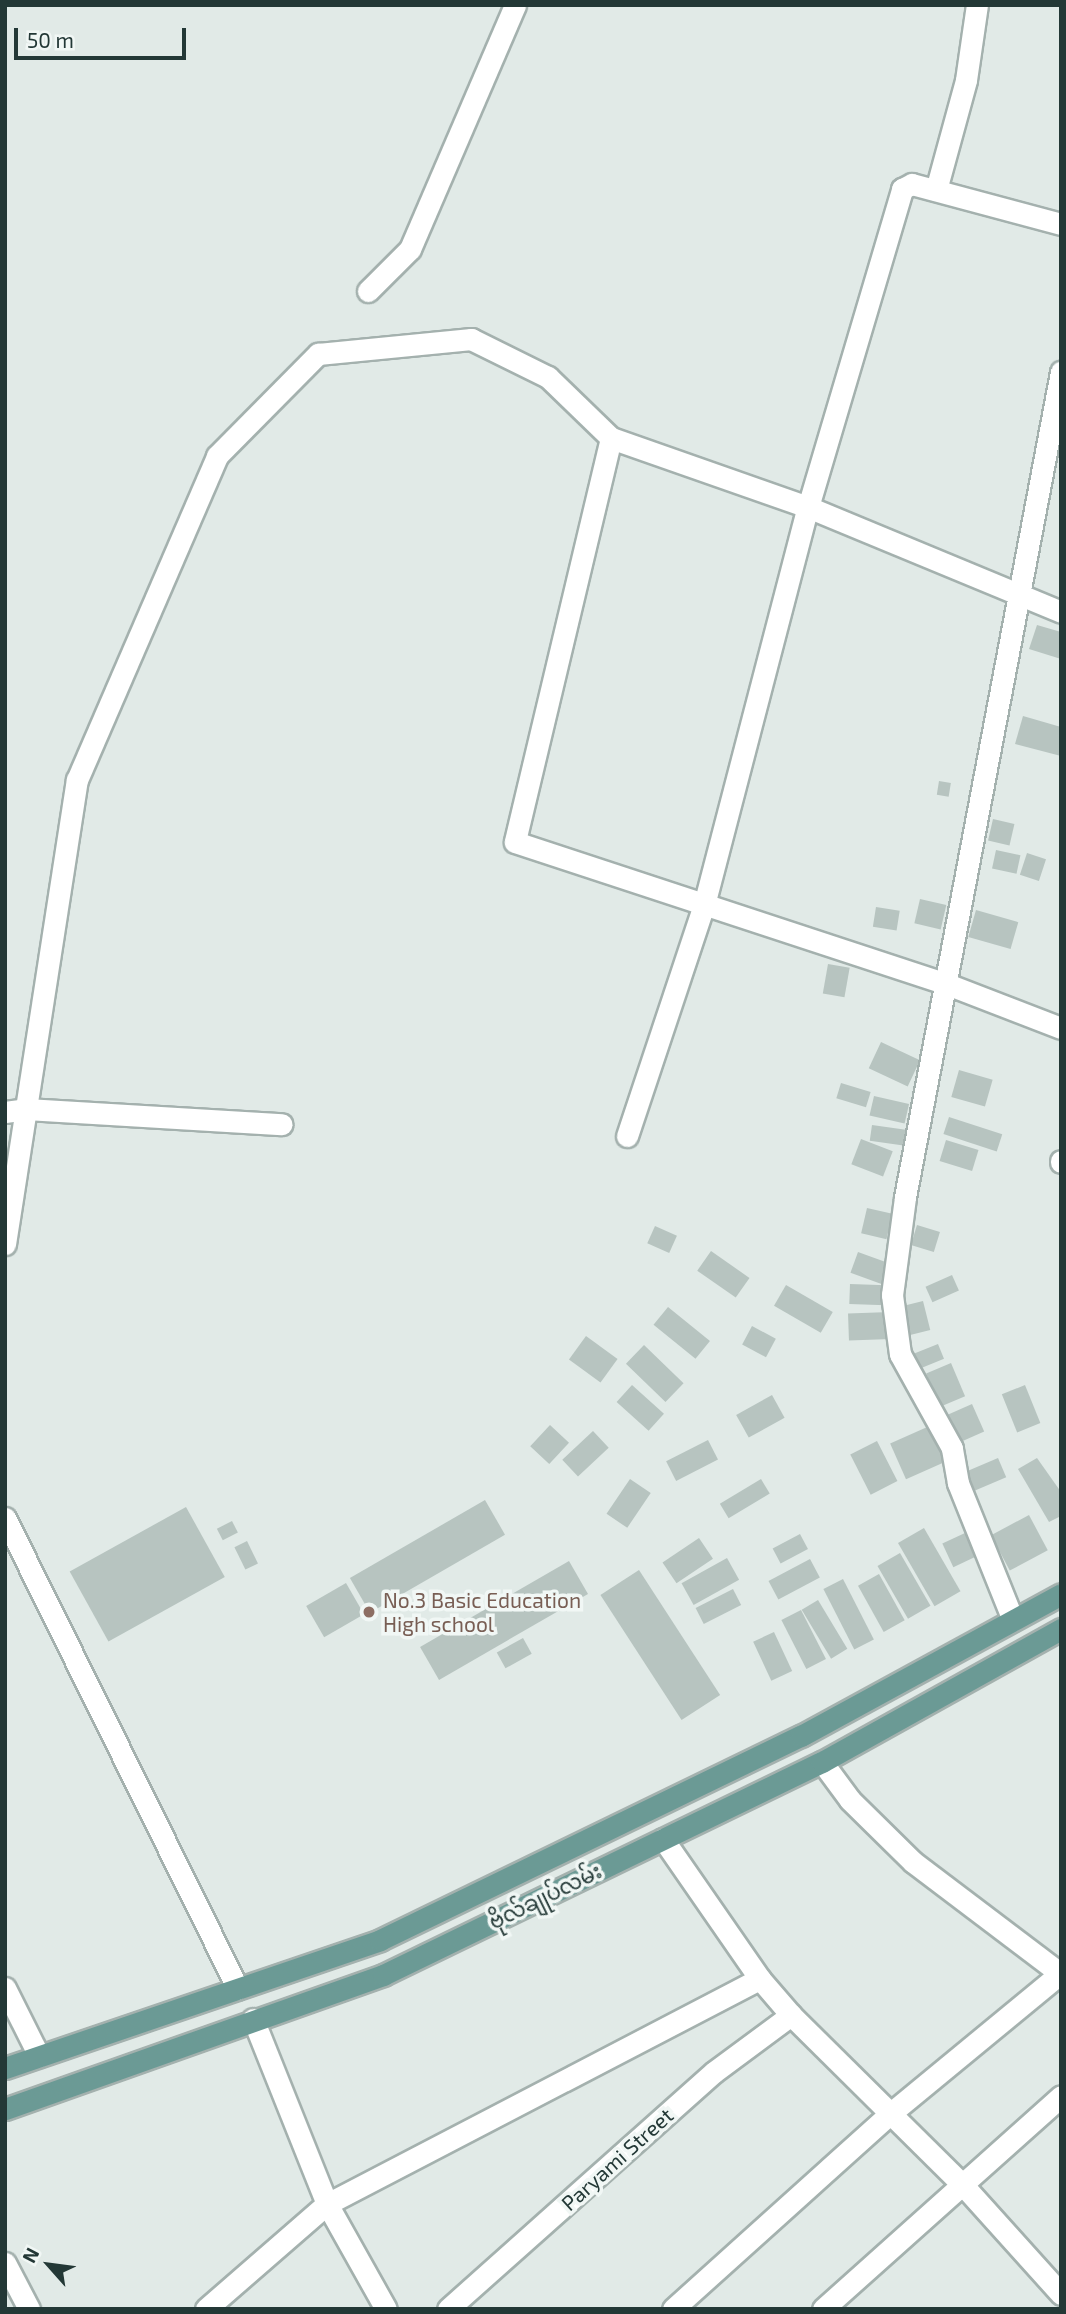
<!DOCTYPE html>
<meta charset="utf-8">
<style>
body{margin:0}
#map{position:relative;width:1066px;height:2314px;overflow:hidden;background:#e1eae7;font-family:"Exo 2","Noto Sans Myanmar",sans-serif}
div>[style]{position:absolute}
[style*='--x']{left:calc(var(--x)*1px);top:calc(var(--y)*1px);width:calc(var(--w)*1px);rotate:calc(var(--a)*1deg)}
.building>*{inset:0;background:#b7c4c0;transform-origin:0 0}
.roads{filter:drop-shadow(2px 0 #a4b1ae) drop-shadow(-2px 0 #a4b1ae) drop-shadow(0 2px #a4b1ae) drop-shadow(0 -2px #a4b1ae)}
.minor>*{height:21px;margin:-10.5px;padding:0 10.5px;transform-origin:10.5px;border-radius:10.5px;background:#fff}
.tertiary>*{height:21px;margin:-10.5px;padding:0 10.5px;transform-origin:10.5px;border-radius:10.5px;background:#fff}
.primary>*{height:21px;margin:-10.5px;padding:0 10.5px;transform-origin:10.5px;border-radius:10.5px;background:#6b9a95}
.dots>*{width:19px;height:19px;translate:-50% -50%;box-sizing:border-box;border:4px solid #f1f7f5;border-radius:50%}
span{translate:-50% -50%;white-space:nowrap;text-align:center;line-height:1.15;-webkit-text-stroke:7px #f1f7f5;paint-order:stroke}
.education-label{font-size:21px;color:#785e54}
.left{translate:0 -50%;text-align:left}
.street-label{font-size:21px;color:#233836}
.frame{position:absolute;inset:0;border:7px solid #233836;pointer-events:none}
.north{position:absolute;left:14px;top:2230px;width:70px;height:70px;-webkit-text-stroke:5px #f1f7f5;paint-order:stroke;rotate:298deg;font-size:19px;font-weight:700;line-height:28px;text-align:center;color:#233836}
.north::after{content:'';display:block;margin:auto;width:24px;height:32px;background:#233836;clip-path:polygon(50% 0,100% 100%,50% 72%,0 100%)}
.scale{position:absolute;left:14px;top:28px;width:172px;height:32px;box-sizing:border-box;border:4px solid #233836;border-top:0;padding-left:9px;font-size:21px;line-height:24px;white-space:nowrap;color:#233836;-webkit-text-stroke:5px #f1f7f5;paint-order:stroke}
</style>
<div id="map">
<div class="building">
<div style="clip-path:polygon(1037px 625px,1061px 632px,1061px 659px,1029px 649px)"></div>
<div style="clip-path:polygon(1023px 716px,1061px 727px,1061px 756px,1015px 744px)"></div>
<div style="left:939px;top:781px;width:12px;height:14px;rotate:9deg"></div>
<div style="left:993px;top:819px;width:22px;height:22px;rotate:13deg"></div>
<div style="left:996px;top:850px;width:25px;height:19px;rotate:12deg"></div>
<div style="left:1027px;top:853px;width:20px;height:23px;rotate:18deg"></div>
<div style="left:920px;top:899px;width:27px;height:25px;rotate:13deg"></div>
<div style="left:876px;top:907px;width:24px;height:20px;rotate:9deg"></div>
<div style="left:976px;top:910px;width:44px;height:28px;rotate:16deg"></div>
<div style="left:828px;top:964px;width:22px;height:30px;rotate:10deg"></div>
<div style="left:881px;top:1042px;width:43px;height:29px;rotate:25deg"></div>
<div style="left:959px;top:1070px;width:35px;height:28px;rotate:16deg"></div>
<div style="left:841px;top:1083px;width:31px;height:16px;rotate:17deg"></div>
<div style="left:874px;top:1096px;width:36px;height:20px;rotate:13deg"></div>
<div style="left:949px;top:1117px;width:56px;height:18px;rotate:18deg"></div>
<div style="left:872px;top:1125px;width:34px;height:16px;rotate:8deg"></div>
<div style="left:861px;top:1139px;width:34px;height:27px;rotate:21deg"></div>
<div style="left:946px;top:1140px;width:34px;height:22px;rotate:17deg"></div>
<div style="left:867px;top:1208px;width:26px;height:26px;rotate:13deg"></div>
<div style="left:917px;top:1225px;width:24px;height:21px;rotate:17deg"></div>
<div style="left:655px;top:1226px;width:24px;height:19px;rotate:24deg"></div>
<div style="left:711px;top:1251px;width:47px;height:24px;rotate:35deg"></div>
<div style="left:858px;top:1252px;width:33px;height:22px;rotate:20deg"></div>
<div style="left:952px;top:1275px;width:17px;height:29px;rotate:66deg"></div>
<div style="left:850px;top:1284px;width:36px;height:20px;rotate:2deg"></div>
<div style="left:786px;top:1285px;width:54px;height:24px;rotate:30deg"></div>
<div style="left:923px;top:1301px;width:30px;height:29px;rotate:76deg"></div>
<div style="left:668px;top:1307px;width:54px;height:23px;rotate:39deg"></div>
<div style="left:890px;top:1312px;width:27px;height:42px;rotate:88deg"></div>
<div style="left:752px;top:1326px;width:27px;height:21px;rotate:28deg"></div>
<div style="left:586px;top:1336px;width:39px;height:29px;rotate:36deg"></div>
<div style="left:938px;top:1344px;width:16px;height:29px;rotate:68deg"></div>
<div style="left:644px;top:1345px;width:55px;height:26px;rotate:44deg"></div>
<div style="left:951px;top:1363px;width:36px;height:27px;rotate:67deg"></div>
<div style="left:632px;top:1385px;width:43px;height:23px;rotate:42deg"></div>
<div style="left:1025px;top:1385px;width:41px;height:25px;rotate:68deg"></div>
<div style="left:772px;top:1395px;width:26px;height:41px;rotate:61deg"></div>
<div style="left:972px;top:1404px;width:30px;height:26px;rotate:66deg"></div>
<div style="left:934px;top:1424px;width:39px;height:48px;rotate:66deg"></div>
<div style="left:550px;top:1425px;width:26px;height:29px;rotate:43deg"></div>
<div style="left:593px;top:1431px;width:23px;height:42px;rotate:47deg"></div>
<div style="left:708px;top:1440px;width:22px;height:47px;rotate:63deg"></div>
<div style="left:877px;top:1441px;width:45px;height:30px;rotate:63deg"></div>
<div style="left:998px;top:1458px;width:21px;height:37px;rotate:67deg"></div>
<div style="clip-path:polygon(1037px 1458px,1061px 1492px,1061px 1516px,1049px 1522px,1018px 1469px)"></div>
<div style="left:630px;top:1479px;width:25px;height:42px;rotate:34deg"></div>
<div style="left:761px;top:1479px;width:17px;height:48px;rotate:59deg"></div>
<div style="left:485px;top:1500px;width:40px;height:156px;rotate:60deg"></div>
<div style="left:186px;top:1507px;width:80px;height:133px;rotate:61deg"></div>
<div style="left:1029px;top:1515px;width:40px;height:43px;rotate:62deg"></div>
<div style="left:232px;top:1521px;width:13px;height:17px;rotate:63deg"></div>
<div style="left:924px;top:1528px;width:73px;height:30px;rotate:60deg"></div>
<div style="left:965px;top:1533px;width:26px;height:25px;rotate:65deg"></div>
<div style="left:800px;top:1534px;width:17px;height:31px;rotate:62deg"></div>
<div style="left:699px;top:1538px;width:25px;height:44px;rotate:56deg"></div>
<div style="left:247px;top:1541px;width:25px;height:14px;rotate:64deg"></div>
<div style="left:900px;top:1553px;width:61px;height:26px;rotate:60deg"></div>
<div style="left:727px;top:1558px;width:25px;height:52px;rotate:61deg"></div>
<div style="left:810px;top:1559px;width:21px;height:47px;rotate:62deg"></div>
<div style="left:569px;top:1561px;width:38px;height:172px;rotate:60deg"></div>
<div style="left:639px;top:1570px;width:149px;height:46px;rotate:57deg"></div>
<div style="left:879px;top:1574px;width:53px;height:24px;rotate:61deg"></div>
<div style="left:843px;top:1579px;width:68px;height:22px;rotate:63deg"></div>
<div style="left:346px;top:1583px;width:36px;height:46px;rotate:60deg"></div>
<div style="left:733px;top:1589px;width:18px;height:42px;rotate:63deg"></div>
<div style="left:818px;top:1600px;width:57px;height:19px;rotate:59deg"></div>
<div style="left:801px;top:1610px;width:55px;height:22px;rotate:63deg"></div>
<div style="left:774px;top:1632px;width:43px;height:23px;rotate:65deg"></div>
<div style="left:523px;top:1638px;width:18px;height:30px;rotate:61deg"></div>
</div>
<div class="roads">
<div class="minor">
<div style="--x:936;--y:190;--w:114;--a:-74.7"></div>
<div style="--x:966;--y:80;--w:76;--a:-81.7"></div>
<div style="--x:368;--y:291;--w:59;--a:-45"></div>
<div style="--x:410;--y:249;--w:266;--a:-66.7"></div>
<div style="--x:611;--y:438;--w:415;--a:103.4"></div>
<div style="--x:515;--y:842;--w:455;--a:18.2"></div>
<div style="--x:947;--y:984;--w:122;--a:21.1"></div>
<div style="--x:5;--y:1112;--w:21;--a:-8"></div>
<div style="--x:26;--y:1109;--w:256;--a:3.4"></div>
<div style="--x:627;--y:1136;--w:243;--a:-71.6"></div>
<div style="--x:704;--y:905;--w:411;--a:-75.4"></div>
<div style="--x:808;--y:507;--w:332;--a:-73.5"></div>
<div style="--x:902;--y:189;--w:11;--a:-27"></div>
<div style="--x:912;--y:184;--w:154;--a:15"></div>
<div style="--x:1061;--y:1162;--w:1;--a:-90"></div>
<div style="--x:5;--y:1244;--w:470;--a:-81.2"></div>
<div style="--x:77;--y:780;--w:353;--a:-66.6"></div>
<div style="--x:217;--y:456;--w:144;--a:-45.3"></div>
<div style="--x:318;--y:354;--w:154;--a:-5.6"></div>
<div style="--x:471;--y:339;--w:86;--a:26.3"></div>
<div style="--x:548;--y:377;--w:88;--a:44.1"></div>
<div style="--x:611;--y:438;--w:209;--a:19.3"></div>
<div style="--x:808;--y:507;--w:274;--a:22.5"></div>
<div style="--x:5;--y:1518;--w:525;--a:63.68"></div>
<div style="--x:1013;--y:1620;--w:148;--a:-111.9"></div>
<div style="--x:958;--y:1483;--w:36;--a:-100"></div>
<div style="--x:952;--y:1448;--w:107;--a:-119"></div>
<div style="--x:900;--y:1354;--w:60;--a:-97.7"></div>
<div style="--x:892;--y:1295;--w:99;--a:-82.4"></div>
<div style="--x:905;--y:1197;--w:840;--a:-79.29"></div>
<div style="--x:822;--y:1762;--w:47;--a:53.6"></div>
<div style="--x:850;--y:1800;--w:88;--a:44.5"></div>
<div style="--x:913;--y:1862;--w:184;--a:37.1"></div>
<div style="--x:663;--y:1839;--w:170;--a:55.3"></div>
<div style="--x:760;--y:1979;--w:48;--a:49.3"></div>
<div style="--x:791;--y:2015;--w:240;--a:44.7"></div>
<div style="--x:962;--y:2184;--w:148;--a:48"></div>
<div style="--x:5;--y:1988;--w:76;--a:63.4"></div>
<div style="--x:253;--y:2019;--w:199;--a:68.2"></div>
<div style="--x:327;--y:2204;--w:120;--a:60.7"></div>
<div style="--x:5;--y:2263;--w:52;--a:62.4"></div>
<div style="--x:206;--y:2309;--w:160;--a:-41"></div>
<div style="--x:327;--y:2204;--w:488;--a:-27.5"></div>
<div style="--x:448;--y:2309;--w:356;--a:-41.7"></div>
<div style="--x:714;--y:2072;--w:96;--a:-36.5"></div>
<div style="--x:823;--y:2309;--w:319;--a:-41.8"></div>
</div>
<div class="tertiary">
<div style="--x:673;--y:2309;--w:293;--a:-42"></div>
<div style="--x:891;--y:2113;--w:220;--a:-39.5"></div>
</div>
<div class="primary">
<div style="--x:5;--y:2068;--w:396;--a:-18.8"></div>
<div style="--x:380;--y:1940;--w:468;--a:-25.9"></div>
<div style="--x:801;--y:1736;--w:296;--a:-28.6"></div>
<div style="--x:5;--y:2109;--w:401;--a:-19.5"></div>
<div style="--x:383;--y:1975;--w:488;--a:-25.9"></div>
<div style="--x:822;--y:1762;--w:274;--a:-29.1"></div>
</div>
</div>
<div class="dots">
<div style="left:369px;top:1612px;background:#8d6e63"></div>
</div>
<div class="education-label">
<span class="left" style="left:383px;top:1612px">No.3 Basic Education<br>High school</span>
</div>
<div class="street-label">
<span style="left:545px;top:1896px;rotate:-26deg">ဗိုလ်ချုပ်လမ်း</span>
<span style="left:617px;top:2159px;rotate:-42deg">Paryami Street</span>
</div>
<div class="frame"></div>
<div class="north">N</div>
<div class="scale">50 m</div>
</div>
